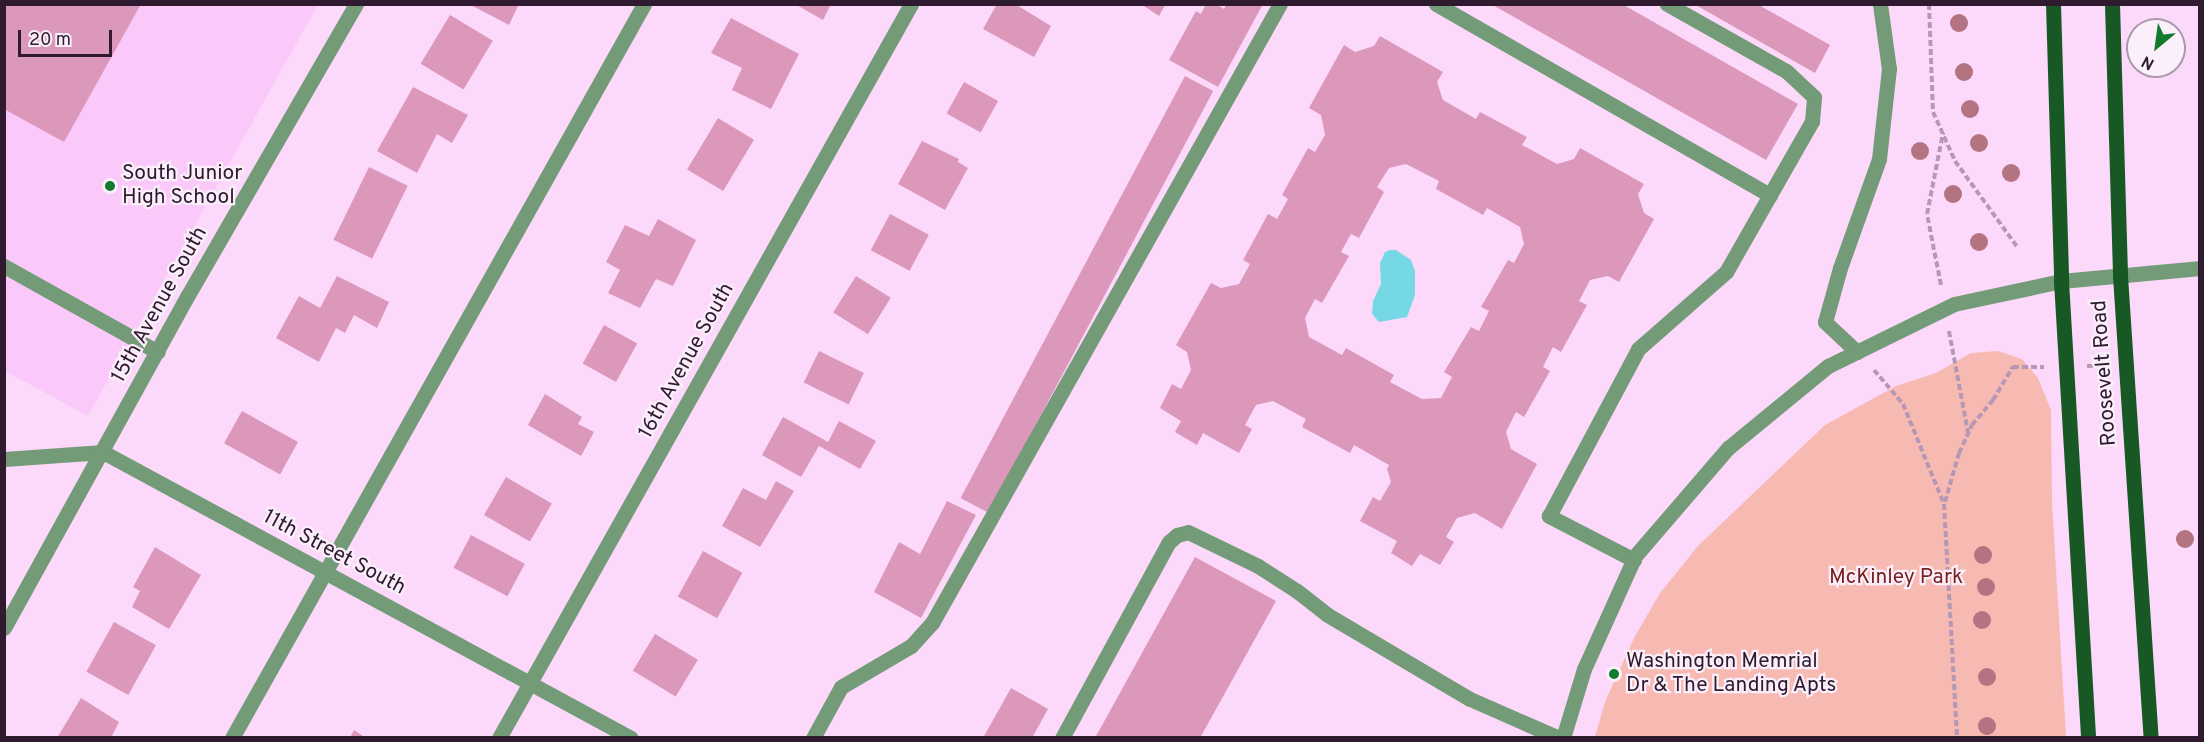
<!DOCTYPE html>
<style>
body{margin:0}
#map{position:relative;width:2204px;height:742px;overflow:hidden;background:#fcd9fb;font-family:Overpass,sans-serif}
div>[style]{position:absolute}
[style*='--x']{left:calc(var(--x)*1px);top:calc(var(--y)*1px);width:calc(var(--w)*1px);rotate:calc(var(--a)*1deg)}
.built>*{inset:0;background:#fbc8fa}
.green>*{inset:0;background:#f7bab2}
.water>*{inset:0;background:#77d8e5}
.building>*{inset:0;background:#dc98bb;transform-origin:0 0}
.path>*{height:4px;margin-top:-2px;transform-origin:0;background:repeating-linear-gradient(90deg,#b698b5 0 6px,transparent 0 9px)}
.minor>*{height:15px;margin:-7.5px;padding:0 7.5px;transform-origin:7.5px;border-radius:7.5px;background:#749b77}
.major>*{height:15px;margin:-7.5px;padding:0 7.5px;transform-origin:7.5px;border-radius:7.5px;background:#185825}
.trees>*{width:18px;height:18px;margin:-9px;border-radius:50%;background:#b37380}
.dots>*{width:16px;height:16px;translate:-50% -50%;box-sizing:border-box;border:3px solid #fbeffb;border-radius:50%}
span{translate:-50% -50%;white-space:nowrap;text-align:center;line-height:1.15;-webkit-text-stroke:4.5px #fbeffb;paint-order:stroke}
.poi-label{font-size:21px;color:#2f1a2f}
.left{translate:0 -50%;text-align:left}
.street-label{font-size:21px;color:#2f1a2f}
.park-label{font-size:21px;color:#781f1c}
.frame{position:absolute;inset:0;border:6px solid #2f1a2f;pointer-events:none}
.north{position:absolute;left:2126px;top:18px;width:60px;height:60px;box-sizing:border-box;background:#fbeffb;border:2px solid #a99aa9;border-radius:50%;rotate:209deg;font-size:16px;font-weight:700;line-height:24px;text-align:center;color:#2f1a2f}
.north::after{content:'';display:block;margin:auto;width:21px;height:27px;background:#127b2e;clip-path:polygon(50% 0,100% 100%,50% 72%,0 100%)}
.scale{position:absolute;left:18px;top:30px;width:94px;height:27px;box-sizing:border-box;border:3px solid #2f1a2f;border-top:0;padding-left:8px;font-size:18px;line-height:21px;white-space:nowrap;color:#2f1a2f;-webkit-text-stroke:4px #fbeffb;paint-order:stroke}
</style>
<div id="map">
<div class="built">
<div style="clip-path:polygon(4px 5px,318px 5px,88px 416px,5px 371px)"></div>
</div>
<div class="green">
<div style="clip-path:polygon(1998px 351px,2022px 359px,2038px 378px,2051px 410px,2052px 501px,2066px 737px,1595px 737px,1605px 702px,1634px 638px,1660px 593px,1698px 546px,1825px 425px,1896px 386px,1936px 373px,1971px 353px)"></div>
</div>
<div class="water">
<div style="clip-path:polygon(1390px 250px,1396px 250px,1411px 260px,1415px 271px,1415px 295px,1407px 317px,1379px 322px,1372px 314px,1373px 301px,1381px 284px,1380px 263px,1385px 252px)"></div>
</div>
<div class="building">
<div style="clip-path:polygon(4px 4px,141px 4px,64px 142px,4px 109px)"></div>
<div style="clip-path:polygon(469px 4px,519px 4px,509px 25px)"></div>
<div style="clip-path:polygon(795px 4px,831px 4px,823px 20px)"></div>
<div style="clip-path:polygon(997px 4px,1015px 4px,1051px 26px,1034px 57px,983px 29px)"></div>
<div style="clip-path:polygon(1141px 4px,1166px 4px,1159px 16px)"></div>
<div style="clip-path:polygon(1206px 4px,1216px 4px,1224px 9px,1227px 4px,1263px 4px,1218px 87px,1169px 60px,1196px 11px,1201px 14px)"></div>
<div style="clip-path:polygon(1491px 4px,1622px 4px,1798px 104px,1766px 160px)"></div>
<div style="clip-path:polygon(1694px 4px,1757px 4px,1830px 45px,1815px 73px)"></div>
<div style="left:450px;top:15px;width:50px;height:57px;rotate:31deg"></div>
<div style="clip-path:polygon(731px 18px,799px 54px,771px 109px,732px 90px,742px 68px,711px 53px)"></div>
<div style="clip-path:polygon(evenodd,1380px 36px,1443px 72px,1437px 82px,1443px 100px,1476px 119px,1480px 112px,1527px 137px,1522px 145px,1557px 164px,1574px 159px,1580px 148px,1644px 184px,1638px 194px,1644px 213px,1654px 219px,1619px 282px,1608px 276px,1590px 280px,1579px 301px,1587px 305px,1561px 352px,1553px 347px,1543px 367px,1550px 371px,1524px 417px,1516px 412px,1506px 432px,1511px 449px,1537px 464px,1502px 529px,1475px 513px,1457px 518px,1446px 537px,1454px 542px,1440px 565px,1420px 554px,1412px 566px,1391px 553px,1397px 541px,1360px 521px,1373px 497px,1380px 501px,1391px 482px,1387px 469px,1389px 465px,1354px 445px,1350px 453px,1302px 427px,1306px 419px,1273px 401px,1256px 405px,1245px 425px,1252px 429px,1239px 453px,1203px 433px,1197px 445px,1175px 432px,1181px 421px,1160px 408px,1172px 384px,1181px 389px,1191px 370px,1187px 352px,1176px 345px,1211px 283px,1221px 288px,1239px 284px,1250px 264px,1243px 260px,1268px 214px,1277px 219px,1288px 199px,1282px 195px,1308px 148px,1315px 152px,1325px 135px,1321px 115px,1309px 108px,1344px 45px,1355px 52px,1374px 46px,1380px 36px,1406px 164px,1439px 181px,1436px 189px,1483px 215px,1487px 208px,1520px 227px,1524px 244px,1514px 263px,1508px 260px,1481px 307px,1489px 311px,1479px 331px,1471px 327px,1444px 372px,1452px 377px,1441px 398px,1422px 399px,1390px 382px,1394px 375px,1346px 348px,1342px 355px,1309px 337px,1305px 318px,1315px 299px,1322px 303px,1349px 256px,1341px 252px,1351px 234px,1359px 238px,1384px 192px,1377px 187px,1389px 168px,1406px 164px)"></div>
<div style="left:1185px;top:76px;width:32px;height:478px;rotate:28deg"></div>
<div style="left:964px;top:82px;width:39px;height:36px;rotate:29deg"></div>
<div style="clip-path:polygon(413px 87px,468px 115px,452px 143px,437px 134px,417px 173px,377px 151px)"></div>
<div style="left:718px;top:118px;width:42px;height:60px;rotate:31deg"></div>
<div style="clip-path:polygon(922px 141px,959px 159px,958px 162px,968px 168px,945px 210px,898px 184px)"></div>
<div style="left:369px;top:167px;width:43px;height:81px;rotate:26deg"></div>
<div style="left:890px;top:214px;width:44px;height:41px;rotate:28deg"></div>
<div style="clip-path:polygon(658px 219px,696px 240px,673px 286px,656px 279px,640px 308px,608px 293px,620px 270px,606px 262px,625px 225px,649px 236px)"></div>
<div style="clip-path:polygon(337px 276px,389px 302px,377px 328px,354px 315px,345px 333px,336px 328px,319px 362px,276px 338px,299px 296px,320px 308px)"></div>
<div style="left:856px;top:276px;width:41px;height:43px;rotate:32deg"></div>
<div style="left:604px;top:325px;width:38px;height:44px;rotate:29deg"></div>
<div style="left:819px;top:351px;width:50px;height:35px;rotate:26deg"></div>
<div style="clip-path:polygon(545px 394px,582px 417px,578px 424px,594px 432px,581px 456px,528px 425px)"></div>
<div style="left:242px;top:411px;width:64px;height:37px;rotate:29deg"></div>
<div style="clip-path:polygon(783px 417px,828px 442px,839px 421px,876px 441px,860px 469px,819px 446px,801px 477px,762px 455px)"></div>
<div style="left:506px;top:477px;width:53px;height:44px;rotate:30deg"></div>
<div style="clip-path:polygon(776px 481px,794px 491px,760px 547px,722px 526px,743px 488px,766px 500px)"></div>
<div style="clip-path:polygon(947px 501px,976px 515px,921px 618px,874px 592px,899px 542px,920px 554px)"></div>
<div style="left:471px;top:535px;width:61px;height:37px;rotate:28deg"></div>
<div style="clip-path:polygon(155px 547px,201px 575px,169px 629px,132px 607px,140px 591px,133px 587px)"></div>
<div style="left:703px;top:551px;width:45px;height:52px;rotate:29deg"></div>
<div style="clip-path:polygon(1195px 557px,1276px 601px,1200px 738px,1095px 738px)"></div>
<div style="left:114px;top:622px;width:48px;height:57px;rotate:29deg"></div>
<div style="left:655px;top:634px;width:50px;height:43px;rotate:31deg"></div>
<div style="clip-path:polygon(1011px 688px,1048px 709px,1032px 738px,983px 738px)"></div>
<div style="clip-path:polygon(81px 698px,119px 722px,111px 738px,57px 738px)"></div>
<div style="clip-path:polygon(354px 730px,366px 738px,350px 738px)"></div>
</div>
<div class="path">
<div style="--x:1929;--y:4;--w:108;--a:87.9"></div>
<div style="--x:1933;--y:112;--w:54;--a:65.8"></div>
<div style="--x:1955;--y:161;--w:107;--a:54.1"></div>
<div style="--x:1941;--y:285;--w:72;--a:-101.2"></div>
<div style="--x:1927;--y:214;--w:83;--a:-78.8"></div>
<div style="--x:1949;--y:331;--w:104;--a:79.4"></div>
<div style="--x:2087;--y:366;--w:17;--a:-3"></div>
<div style="--x:1874;--y:370;--w:45;--a:49.5"></div>
<div style="--x:1903;--y:404;--w:108;--a:67.7"></div>
<div style="--x:1944;--y:504;--w:234;--a:86.8"></div>
<div style="--x:1945;--y:502;--w:51;--a:-74.1"></div>
<div style="--x:1959;--y:453;--w:31;--a:-65"></div>
<div style="--x:1972;--y:425;--w:33;--a:-50"></div>
<div style="--x:1993;--y:400;--w:39;--a:-59"></div>
<div style="--x:2013;--y:367;--w:31;--a:0"></div>
</div>
<div class="minor">
<div style="--x:1436;--y:4;--w:385;--a:29.8"></div>
<div style="--x:4;--y:266;--w:176;--a:29.2"></div>
<div style="--x:1857;--y:352;--w:44;--a:-136.8"></div>
<div style="--x:1825;--y:322;--w:56;--a:-74.5"></div>
<div style="--x:1840;--y:268;--w:116;--a:-70.3"></div>
<div style="--x:1879;--y:159;--w:91;--a:-83.7"></div>
<div style="--x:1889;--y:69;--w:66;--a:-97.9"></div>
<div style="--x:4;--y:459;--w:99;--a:-4"></div>
<div style="--x:103;--y:452;--w:600;--a:28.44"></div>
<div style="--x:1634;--y:560;--w:96;--a:-152.6"></div>
<div style="--x:1549;--y:516;--w:189;--a:-61.9"></div>
<div style="--x:1638;--y:349;--w:117;--a:-41.2"></div>
<div style="--x:1726;--y:272;--w:174;--a:-60.3"></div>
<div style="--x:1812;--y:121;--w:24;--a:-85"></div>
<div style="--x:1814;--y:97;--w:38;--a:-137"></div>
<div style="--x:1786;--y:71;--w:137;--a:-150.6"></div>
<div style="--x:4;--y:628;--w:380;--a:-61.1"></div>
<div style="--x:188;--y:295;--w:336;--a:-60"></div>
<div style="--x:232;--y:738;--w:842;--a:-60.69"></div>
<div style="--x:499;--y:738;--w:842;--a:-60.69"></div>
<div style="--x:813;--y:738;--w:58;--a:-61.2"></div>
<div style="--x:841;--y:687;--w:81;--a:-30.4"></div>
<div style="--x:911;--y:646;--w:31;--a:-48"></div>
<div style="--x:932;--y:623;--w:710;--a:-60.66"></div>
<div style="--x:1062;--y:738;--w:223;--a:-61.4"></div>
<div style="--x:1169;--y:542;--w:11;--a:-41"></div>
<div style="--x:1177;--y:535;--w:11;--a:-15"></div>
<div style="--x:1188;--y:532;--w:78;--a:25.9"></div>
<div style="--x:1258;--y:566;--w:46;--a:32.7"></div>
<div style="--x:1297;--y:591;--w:37;--a:38"></div>
<div style="--x:1326;--y:614;--w:167;--a:30.6"></div>
<div style="--x:1470;--y:699;--w:97;--a:23.7"></div>
<div style="--x:1563;--y:738;--w:72;--a:-73.1"></div>
<div style="--x:1584;--y:669;--w:124;--a:-65.7"></div>
<div style="--x:1635;--y:556;--w:143;--a:-49.3"></div>
<div style="--x:1728;--y:448;--w:129;--a:-39.4"></div>
<div style="--x:1828;--y:366;--w:140;--a:-26.2"></div>
<div style="--x:1954;--y:304;--w:109;--a:-12.1"></div>
<div style="--x:2061;--y:281;--w:140;--a:-5.3"></div>
</div>
<div class="major">
<div style="--x:2053;--y:4;--w:277;--a:88.3"></div>
<div style="--x:2061;--y:281;--w:458;--a:86.6"></div>
<div style="--x:2112;--y:4;--w:272;--a:88.3"></div>
<div style="--x:2120;--y:276;--w:463;--a:86.2"></div>
</div>
<div class="trees">
<div style="left:1959px;top:23px"></div>
<div style="left:1964px;top:72px"></div>
<div style="left:1970px;top:109px"></div>
<div style="left:1979px;top:143px"></div>
<div style="left:1920px;top:151px"></div>
<div style="left:2011px;top:173px"></div>
<div style="left:1953px;top:194px"></div>
<div style="left:1979px;top:242px"></div>
<div style="left:2185px;top:539px"></div>
<div style="left:1983px;top:555px"></div>
<div style="left:1986px;top:587px"></div>
<div style="left:1982px;top:620px"></div>
<div style="left:1987px;top:677px"></div>
<div style="left:1987px;top:726px"></div>
</div>
<div class="dots">
<div style="left:110px;top:186px;background:#127b2e"></div>
<div style="left:1614px;top:674px;background:#127b2e"></div>
</div>
<div class="poi-label">
<span class="left" style="left:122px;top:186px">South Junior<br>High School</span>
<span class="left" style="left:1626px;top:674px">Washington Memrial<br>Dr &amp; The Landing Apts</span>
</div>
<div class="street-label">
<span style="left:160px;top:305px;rotate:-61deg">15th Avenue South</span>
<span style="left:687px;top:361px;rotate:-61deg">16th Avenue South</span>
<span style="left:2105px;top:373px;rotate:-94deg">Roosevelt Road</span>
<span style="left:334px;top:553px;rotate:28deg">11th Street South</span>
</div>
<div class="park-label">
<span style="left:1896px;top:578px">McKinley Park</span>
</div>
<div class="frame"></div>
<div class="north">N</div>
<div class="scale">20 m</div>
</div>
